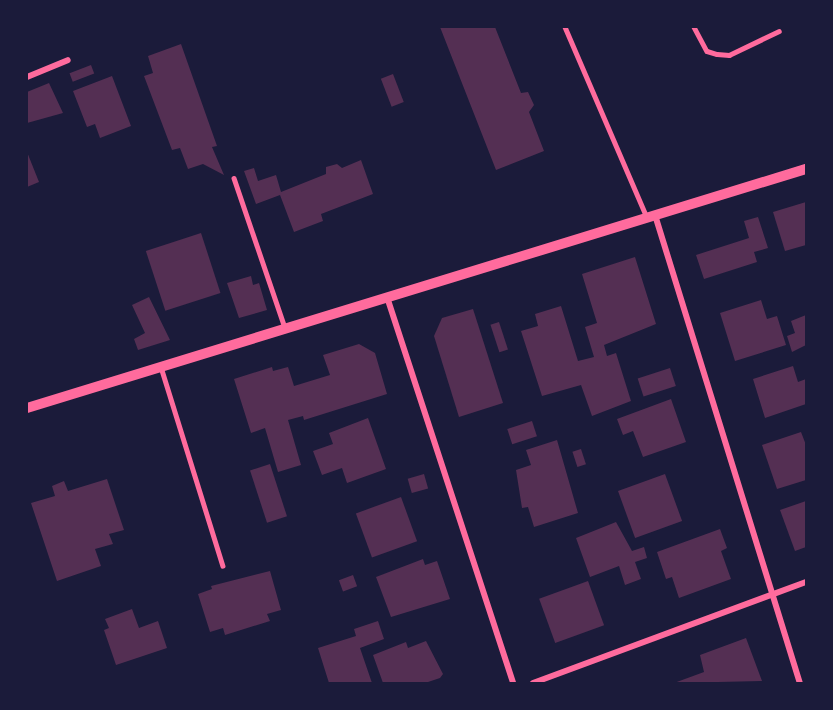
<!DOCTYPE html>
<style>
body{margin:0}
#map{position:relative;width:833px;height:710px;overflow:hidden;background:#1b1b3a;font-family:"Asap Condensed",sans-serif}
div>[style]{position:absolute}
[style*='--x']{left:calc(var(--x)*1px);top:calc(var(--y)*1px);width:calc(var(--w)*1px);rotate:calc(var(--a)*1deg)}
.building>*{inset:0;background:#542f53;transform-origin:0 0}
.service>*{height:4.5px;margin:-2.25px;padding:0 2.25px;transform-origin:2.25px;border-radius:2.25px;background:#ff6b9d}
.minor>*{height:6px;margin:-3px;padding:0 3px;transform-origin:3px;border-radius:3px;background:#ff6b9d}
.tertiary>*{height:10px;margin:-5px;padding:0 5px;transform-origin:5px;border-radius:5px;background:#ff6b9d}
span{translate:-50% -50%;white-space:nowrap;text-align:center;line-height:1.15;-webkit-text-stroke:4.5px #1b1b3a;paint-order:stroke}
.frame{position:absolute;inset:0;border:28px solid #1b1b3a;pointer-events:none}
</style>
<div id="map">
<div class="building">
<div style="clip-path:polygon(440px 27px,495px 27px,521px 93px,528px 92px,534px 105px,529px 112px,544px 151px,496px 170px)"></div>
<div style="clip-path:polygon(181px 44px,217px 146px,212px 147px,224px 175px,203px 164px,188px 169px,180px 148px,172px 150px,144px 76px,153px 73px,148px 56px)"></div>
<div style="left:91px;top:65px;width:9px;height:23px;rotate:69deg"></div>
<div style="left:393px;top:74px;width:30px;height:13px;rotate:69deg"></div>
<div style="clip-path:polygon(112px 76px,131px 126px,100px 138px,95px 124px,87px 127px,73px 91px)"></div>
<div style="clip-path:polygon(49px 83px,63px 113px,27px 123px,27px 92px)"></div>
<div style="clip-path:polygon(27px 152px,39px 182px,27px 187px)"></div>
<div style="clip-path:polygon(361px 160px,373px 194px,321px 214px,323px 221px,294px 232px,280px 195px,256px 204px,244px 171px,254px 168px,258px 181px,276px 175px,281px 192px,326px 174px,326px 167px,337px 164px,342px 168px)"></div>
<div style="clip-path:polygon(806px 202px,806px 245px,785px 251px,773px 212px)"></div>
<div style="clip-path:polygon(758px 217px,768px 248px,754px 252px,757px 262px,704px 279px,696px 255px,749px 238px,744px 221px)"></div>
<div style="left:201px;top:233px;width:63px;height:58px;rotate:72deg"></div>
<div style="clip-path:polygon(635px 257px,656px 324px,604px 345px,607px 356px,616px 353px,631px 401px,592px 416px,581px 385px,542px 396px,521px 331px,538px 326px,535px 314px,561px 306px,578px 361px,594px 357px,585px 327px,597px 323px,582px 274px)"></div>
<div style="clip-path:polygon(251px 276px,253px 285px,259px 283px,267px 310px,239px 318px,227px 283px)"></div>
<div style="clip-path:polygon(149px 297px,170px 340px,138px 350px,134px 339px,145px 333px,132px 305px)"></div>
<div style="clip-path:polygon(761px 300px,767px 319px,777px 316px,786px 345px,735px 361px,720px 313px)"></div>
<div style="clip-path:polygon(473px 309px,503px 403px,459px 417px,434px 336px,442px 318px)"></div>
<div style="clip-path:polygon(806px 315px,806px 345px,792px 352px,787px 336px,795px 333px,791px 321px)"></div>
<div style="left:499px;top:322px;width:29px;height:9px;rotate:72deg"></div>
<div style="clip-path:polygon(359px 344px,375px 353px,387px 394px,304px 420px,303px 416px,288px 420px,301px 465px,278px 472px,265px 428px,251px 433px,234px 379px,272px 367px,273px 371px,288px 367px,294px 386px,330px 375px,323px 355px)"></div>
<div style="clip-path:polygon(793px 366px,798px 382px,806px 379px,806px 404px,765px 418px,753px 379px)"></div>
<div style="left:670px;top:368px;width:19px;height:34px;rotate:72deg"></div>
<div style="clip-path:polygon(671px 399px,686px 442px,643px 457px,633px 431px,623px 435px,617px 419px)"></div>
<div style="clip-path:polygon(368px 418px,386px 469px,347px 483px,342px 468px,322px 475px,313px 451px,333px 444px,329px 433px)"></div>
<div style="left:532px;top:421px;width:16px;height:26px;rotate:72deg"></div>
<div style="clip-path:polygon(801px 432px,806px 445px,806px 480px,777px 489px,762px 445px)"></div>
<div style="clip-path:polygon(557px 440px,578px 513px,534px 527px,528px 507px,522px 508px,516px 470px,531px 465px,526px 450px)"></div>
<div style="left:581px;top:449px;width:16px;height:9px;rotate:72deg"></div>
<div style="left:270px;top:464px;width:55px;height:21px;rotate:72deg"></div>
<div style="left:424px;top:474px;width:15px;height:17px;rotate:74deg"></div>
<div style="left:665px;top:474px;width:50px;height:50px;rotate:70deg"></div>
<div style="clip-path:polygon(107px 479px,124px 530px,109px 534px,113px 544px,95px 549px,101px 566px,57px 581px,31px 503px,55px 496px,52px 486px,64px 481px,68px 491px)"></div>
<div style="left:401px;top:497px;width:47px;height:48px;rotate:70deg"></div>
<div style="clip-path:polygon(806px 501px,806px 547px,795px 551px,780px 510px)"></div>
<div style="clip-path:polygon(616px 522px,632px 551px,644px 547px,647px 558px,635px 562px,641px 579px,625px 585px,619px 566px,590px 577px,576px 538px)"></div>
<div style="clip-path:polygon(720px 529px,727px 548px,721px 551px,731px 579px,679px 598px,672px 577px,666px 579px,657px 552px)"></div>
<div style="clip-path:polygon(423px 559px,425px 565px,437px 561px,450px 599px,391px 617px,376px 577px)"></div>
<div style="clip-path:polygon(270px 571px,281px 610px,267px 614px,270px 621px,225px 635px,223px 628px,210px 632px,198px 594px,212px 589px,211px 586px)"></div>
<div style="left:353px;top:575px;width:12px;height:15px;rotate:70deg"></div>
<div style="left:588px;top:581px;width:47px;height:52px;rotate:70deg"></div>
<div style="clip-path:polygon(132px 609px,139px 628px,158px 621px,167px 648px,116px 665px,104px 630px,109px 628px,105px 619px)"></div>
<div style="clip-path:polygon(378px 621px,384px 639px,360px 648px,372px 683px,329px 683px,318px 648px,356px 636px,354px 629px)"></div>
<div style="clip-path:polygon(746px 638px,762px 681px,674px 683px,704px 672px,700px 655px)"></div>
<div style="clip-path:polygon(426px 641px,443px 674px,440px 678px,425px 683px,383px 683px,373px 655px,406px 642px,408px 648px)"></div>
</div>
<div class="service">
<div style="--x:565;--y:27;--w:207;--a:66.7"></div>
<div style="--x:694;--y:27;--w:27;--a:62"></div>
<div style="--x:707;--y:51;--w:10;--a:17"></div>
<div style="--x:717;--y:54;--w:12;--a:5"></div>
<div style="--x:729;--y:55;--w:55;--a:-25.6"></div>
<div style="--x:234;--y:178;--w:158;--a:71.2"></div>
<div style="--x:161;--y:367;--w:208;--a:72.7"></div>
</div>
<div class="minor">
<div style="--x:27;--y:77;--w:44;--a:-22.5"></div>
<div style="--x:655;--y:215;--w:490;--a:72.8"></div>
<div style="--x:387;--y:297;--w:406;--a:71.9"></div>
<div style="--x:533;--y:683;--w:291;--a:-20.3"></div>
</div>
<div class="tertiary">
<div style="--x:27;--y:408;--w:815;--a:-17.06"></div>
</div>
<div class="frame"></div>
</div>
